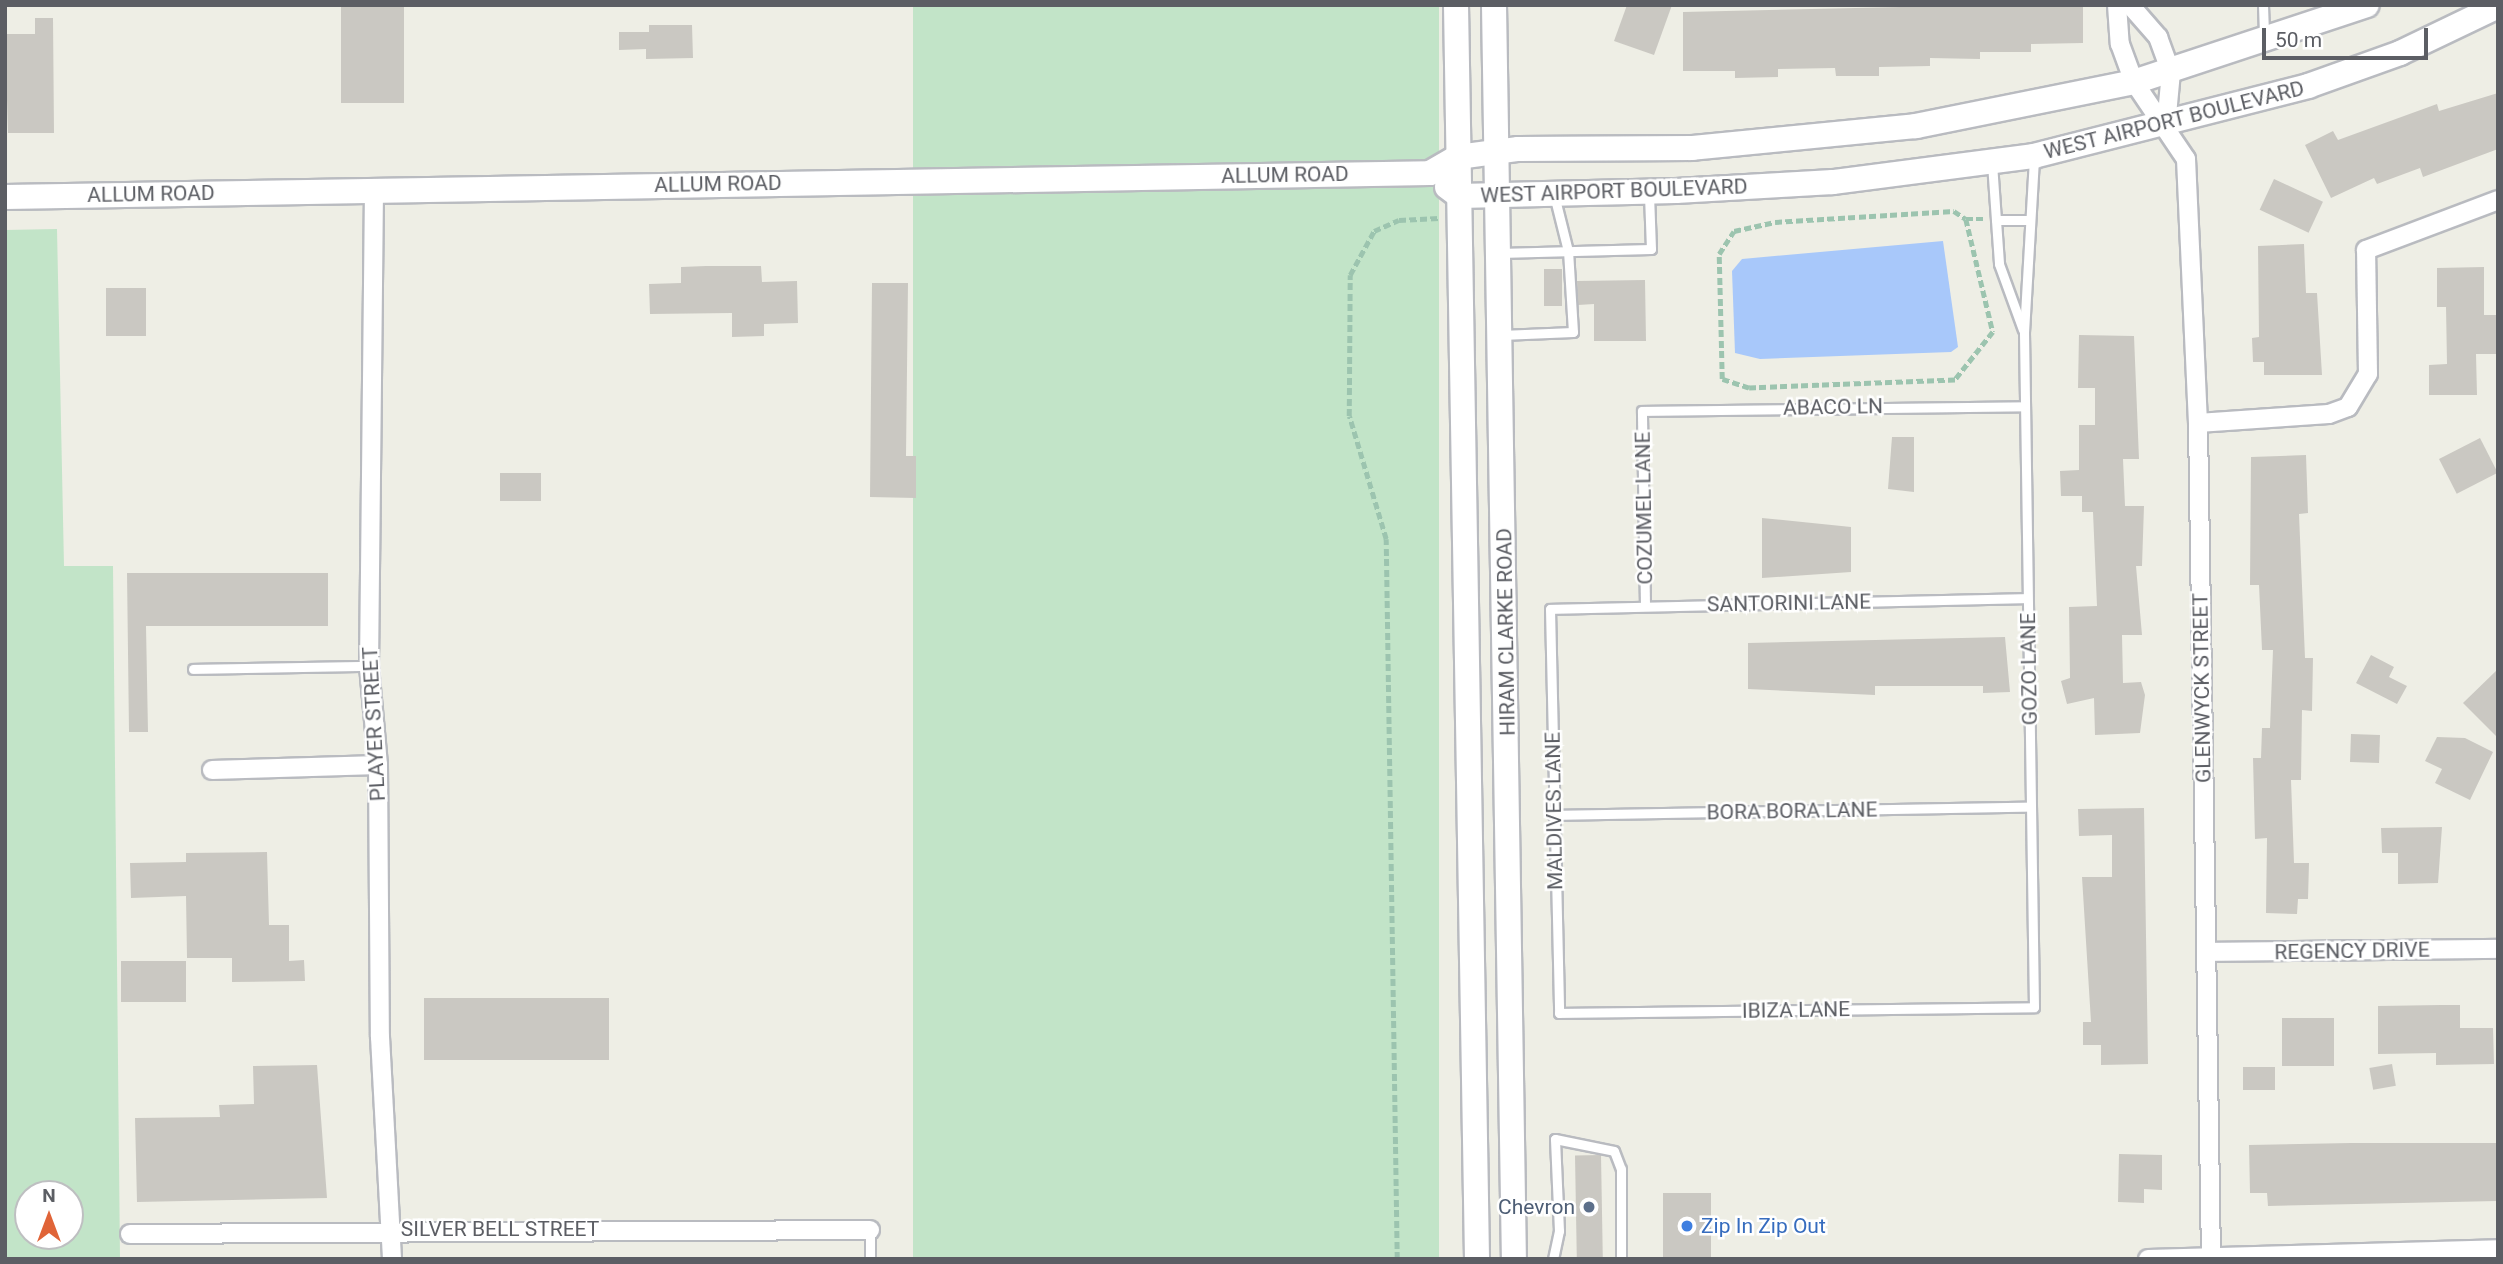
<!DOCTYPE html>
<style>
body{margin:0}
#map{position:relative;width:2503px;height:1264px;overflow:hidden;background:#eeeee5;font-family:Roboto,sans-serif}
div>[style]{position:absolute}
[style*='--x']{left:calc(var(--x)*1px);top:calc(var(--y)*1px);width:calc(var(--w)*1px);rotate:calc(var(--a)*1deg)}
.green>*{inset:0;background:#c2e4c8;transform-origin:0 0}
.water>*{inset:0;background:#a8c8fa}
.building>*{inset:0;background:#cac8c2;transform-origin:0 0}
.path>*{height:4.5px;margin-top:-2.25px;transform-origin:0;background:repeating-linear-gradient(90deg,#9cc4af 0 7px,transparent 0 10.5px)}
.roads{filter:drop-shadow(2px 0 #b9bbc0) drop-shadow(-2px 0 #b9bbc0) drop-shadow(0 2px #b9bbc0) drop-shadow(0 -2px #b9bbc0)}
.lane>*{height:9px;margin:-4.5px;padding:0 4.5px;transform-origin:4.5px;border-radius:4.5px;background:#fff}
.street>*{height:18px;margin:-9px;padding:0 9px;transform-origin:9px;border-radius:9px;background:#fff}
.secondary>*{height:24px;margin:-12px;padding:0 12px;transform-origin:12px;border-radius:12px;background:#fff}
.dots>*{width:19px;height:19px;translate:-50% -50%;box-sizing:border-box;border:4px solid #fff;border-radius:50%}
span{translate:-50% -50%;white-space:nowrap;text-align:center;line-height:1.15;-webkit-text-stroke:5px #fff;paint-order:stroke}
.street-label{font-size:21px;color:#5c5e64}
.service-label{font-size:21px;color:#4e5e75}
.right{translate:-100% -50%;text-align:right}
.shop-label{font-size:21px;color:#366cbe}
.left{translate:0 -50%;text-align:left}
.frame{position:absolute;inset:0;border:7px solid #5c5e64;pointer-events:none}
.north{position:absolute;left:14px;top:1180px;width:70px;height:70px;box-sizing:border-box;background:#fff;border:2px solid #bebfc1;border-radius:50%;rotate:0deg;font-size:19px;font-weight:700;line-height:28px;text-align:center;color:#5c5e64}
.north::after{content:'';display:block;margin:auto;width:24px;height:32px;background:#e06438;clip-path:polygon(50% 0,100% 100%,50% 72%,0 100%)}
.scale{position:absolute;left:2262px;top:28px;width:166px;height:32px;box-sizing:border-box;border:4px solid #5c5e64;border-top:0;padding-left:9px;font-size:21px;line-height:24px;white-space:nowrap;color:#5c5e64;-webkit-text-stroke:5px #fff;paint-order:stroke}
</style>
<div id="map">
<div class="green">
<div style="left:913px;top:5px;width:526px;height:1254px"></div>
<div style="clip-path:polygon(evenodd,57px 229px,64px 566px,113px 566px,120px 1259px,5px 1259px,5px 230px,57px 229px,28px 1194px,70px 1194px,70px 1236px,28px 1236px,28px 1194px)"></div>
</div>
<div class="water">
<div style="clip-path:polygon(1943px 241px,1958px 347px,1951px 352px,1760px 359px,1735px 353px,1732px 271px,1742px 259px)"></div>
</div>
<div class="building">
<div style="left:341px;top:5px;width:63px;height:98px"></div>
<div style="clip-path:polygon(1627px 5px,1672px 5px,1654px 55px,1614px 41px)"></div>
<div style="clip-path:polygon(1989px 5px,2083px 7px,2083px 43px,2031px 44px,2031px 52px,1980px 52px,1980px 59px,1930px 58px,1930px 66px,1879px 67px,1879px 76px,1836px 76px,1835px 68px,1778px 69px,1778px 77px,1735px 78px,1735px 71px,1683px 71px,1683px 12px)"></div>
<div style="clip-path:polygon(35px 18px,53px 18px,54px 133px,8px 133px,5px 34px,35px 34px)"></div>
<div style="clip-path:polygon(649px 25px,692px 25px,693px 58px,646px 59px,646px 49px,619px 50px,619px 32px,649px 32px)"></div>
<div style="clip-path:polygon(2498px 93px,2498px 149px,2423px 177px,2420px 168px,2377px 184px,2374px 178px,2331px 198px,2305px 145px,2333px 131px,2338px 140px,2437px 104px,2439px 111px)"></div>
<div style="left:2274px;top:179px;width:54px;height:34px;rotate:25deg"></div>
<div style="clip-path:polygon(2304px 244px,2306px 293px,2317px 293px,2322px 375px,2264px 375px,2264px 362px,2253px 362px,2252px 338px,2259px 337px,2258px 246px)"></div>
<div style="clip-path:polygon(706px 266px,761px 266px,762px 282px,797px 281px,798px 323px,764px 324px,764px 336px,732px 337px,732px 313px,650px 314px,649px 284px,681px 283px,681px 267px)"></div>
<div style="clip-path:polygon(2484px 267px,2484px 315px,2496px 315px,2496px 354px,2476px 354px,2477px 395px,2429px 395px,2429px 365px,2447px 364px,2446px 307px,2437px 307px,2437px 268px)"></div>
<div style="left:1544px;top:269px;width:18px;height:37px"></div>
<div style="clip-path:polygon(1645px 280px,1646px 341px,1594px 341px,1594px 304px,1578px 305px,1577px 281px)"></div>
<div style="clip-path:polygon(872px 283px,908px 283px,906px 456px,916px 456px,916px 498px,870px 497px)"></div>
<div style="left:106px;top:288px;width:40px;height:48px"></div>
<div style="clip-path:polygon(2079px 335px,2134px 336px,2139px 459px,2123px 459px,2125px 506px,2144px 506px,2142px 566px,2136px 566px,2142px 635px,2122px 635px,2123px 683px,2141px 682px,2145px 695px,2140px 733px,2095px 735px,2094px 698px,2067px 704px,2061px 681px,2070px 678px,2069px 607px,2097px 606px,2093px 512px,2082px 512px,2082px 496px,2061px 496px,2060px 471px,2079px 470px,2079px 425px,2095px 425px,2095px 388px,2078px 388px)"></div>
<div style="clip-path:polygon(1892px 437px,1914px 437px,1914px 492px,1888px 489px)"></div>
<div style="left:2480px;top:438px;width:39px;height:46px;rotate:63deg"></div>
<div style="clip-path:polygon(2306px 455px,2308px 513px,2299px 514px,2305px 658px,2313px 658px,2312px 711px,2302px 710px,2301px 780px,2291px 780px,2294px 863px,2309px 863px,2308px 899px,2298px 899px,2297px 914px,2266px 913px,2267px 838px,2255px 839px,2253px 758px,2261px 758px,2262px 728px,2270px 728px,2273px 650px,2262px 650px,2259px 585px,2250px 585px,2251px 457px)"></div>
<div style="left:500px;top:473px;width:41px;height:28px"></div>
<div style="clip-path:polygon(1762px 518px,1851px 527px,1851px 572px,1762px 578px)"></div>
<div style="clip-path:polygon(127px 573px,328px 573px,328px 626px,146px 626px,148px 732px,129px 732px)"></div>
<div style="clip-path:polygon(2005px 637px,2010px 692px,1983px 693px,1983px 686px,1875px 686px,1875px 695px,1748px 689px,1748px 643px)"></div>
<div style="clip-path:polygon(2371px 655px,2394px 667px,2389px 677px,2407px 686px,2397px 704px,2356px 683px)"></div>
<div style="clip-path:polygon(2498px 669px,2498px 738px,2463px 703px)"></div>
<div style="left:2351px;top:734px;width:29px;height:28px;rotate:2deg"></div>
<div style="clip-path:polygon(2437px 737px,2465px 738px,2493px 752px,2470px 800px,2435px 783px,2442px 769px,2425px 761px)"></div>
<div style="clip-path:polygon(2144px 808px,2148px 1064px,2101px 1065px,2101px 1045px,2083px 1045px,2083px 1022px,2091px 1022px,2082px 877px,2112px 877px,2112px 835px,2079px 836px,2078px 809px)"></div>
<div style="clip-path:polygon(2442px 827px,2438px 883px,2398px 884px,2398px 853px,2382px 853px,2381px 828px)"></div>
<div style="clip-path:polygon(267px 852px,269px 925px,289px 925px,289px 961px,304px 960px,305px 981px,232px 982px,232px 958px,187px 958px,186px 896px,131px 898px,130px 863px,186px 862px,186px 853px)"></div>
<div style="left:121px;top:961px;width:65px;height:41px"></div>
<div style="left:609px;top:998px;width:62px;height:185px;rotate:90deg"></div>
<div style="clip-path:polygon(2441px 1005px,2460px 1005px,2460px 1028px,2493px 1028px,2494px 1064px,2436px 1065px,2436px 1053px,2378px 1054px,2378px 1006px)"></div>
<div style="left:2334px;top:1018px;width:48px;height:52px;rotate:90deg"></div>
<div style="left:2392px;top:1064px;width:22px;height:23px;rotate:80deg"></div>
<div style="clip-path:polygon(317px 1065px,327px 1198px,137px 1202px,135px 1118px,220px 1117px,219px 1105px,254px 1104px,253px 1066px)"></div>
<div style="left:2243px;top:1067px;width:32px;height:23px"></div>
<div style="clip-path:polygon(2351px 1143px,2496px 1143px,2497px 1201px,2268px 1206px,2267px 1193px,2250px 1193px,2249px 1145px)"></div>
<div style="clip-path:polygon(2119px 1154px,2162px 1155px,2162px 1190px,2144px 1189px,2144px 1203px,2118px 1202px)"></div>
<div style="left:1601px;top:1155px;width:104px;height:26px;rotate:89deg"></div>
<div style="left:1663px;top:1193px;width:48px;height:66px"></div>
</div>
<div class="path">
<div style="--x:1954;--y:211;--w:14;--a:34"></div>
<div style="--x:1966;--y:219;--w:116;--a:76.6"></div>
<div style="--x:1993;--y:332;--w:61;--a:128.4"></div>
<div style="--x:1955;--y:380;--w:206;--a:177.8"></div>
<div style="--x:1749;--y:388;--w:28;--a:-162"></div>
<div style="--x:1722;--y:379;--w:125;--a:-91.4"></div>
<div style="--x:1719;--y:254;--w:27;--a:-57"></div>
<div style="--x:1734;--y:231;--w:42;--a:-12.4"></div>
<div style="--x:1775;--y:222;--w:179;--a:-3.5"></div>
<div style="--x:1966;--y:219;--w:17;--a:0"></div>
<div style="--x:1397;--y:1259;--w:720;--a:-90.88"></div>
<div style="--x:1386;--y:539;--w:128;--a:-106.7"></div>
<div style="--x:1349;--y:416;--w:141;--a:-89.6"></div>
<div style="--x:1350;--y:275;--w:50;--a:-61.4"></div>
<div style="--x:1374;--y:231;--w:27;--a:-24"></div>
<div style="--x:1399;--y:220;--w:40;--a:-2.9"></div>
</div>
<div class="roads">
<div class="lane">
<div style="--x:2263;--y:5;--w:33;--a:88"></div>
<div style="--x:1992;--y:163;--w:101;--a:86"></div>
<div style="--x:1999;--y:264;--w:70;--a:70"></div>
<div style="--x:1996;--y:220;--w:34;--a:0"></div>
<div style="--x:1499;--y:253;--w:152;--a:-1.5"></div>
<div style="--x:1651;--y:249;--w:54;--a:-92.1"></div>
<div style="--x:1501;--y:335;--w:72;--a:-2.4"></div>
<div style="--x:1573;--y:332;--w:81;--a:-93.5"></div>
<div style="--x:1568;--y:251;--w:58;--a:-104"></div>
<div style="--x:2027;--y:598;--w:477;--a:178.7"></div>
<div style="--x:1550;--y:609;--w:404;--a:88.7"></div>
<div style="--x:1559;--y:1013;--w:475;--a:-0.7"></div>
<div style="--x:2034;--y:1007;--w:675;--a:-90.85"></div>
<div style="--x:2024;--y:332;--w:174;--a:-86.7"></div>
<div style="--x:1645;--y:606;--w:195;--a:-90.9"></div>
<div style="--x:1642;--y:411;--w:383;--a:-0.7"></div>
<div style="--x:193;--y:669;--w:176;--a:-1"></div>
<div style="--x:1553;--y:815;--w:478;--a:-1"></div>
<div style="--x:870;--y:1230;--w:29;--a:90"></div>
<div style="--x:1553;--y:1259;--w:29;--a:-78"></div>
<div style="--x:1559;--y:1231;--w:92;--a:-92.5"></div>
<div style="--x:1555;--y:1139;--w:60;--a:11.5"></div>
<div style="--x:1614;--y:1151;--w:19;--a:69"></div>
<div style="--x:1621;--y:1169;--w:90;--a:90"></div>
</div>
<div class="street">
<div style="--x:2117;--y:5;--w:39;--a:86"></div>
<div style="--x:2120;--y:44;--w:40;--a:69.8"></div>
<div style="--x:2134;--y:82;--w:93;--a:56"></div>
<div style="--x:2186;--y:159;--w:264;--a:87.4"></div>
<div style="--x:2198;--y:423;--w:833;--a:89.11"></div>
<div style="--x:2130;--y:5;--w:43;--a:48.8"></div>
<div style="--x:2158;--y:37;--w:37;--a:70"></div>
<div style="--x:2171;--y:72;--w:54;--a:95.3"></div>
<div style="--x:374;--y:189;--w:477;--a:90.6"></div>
<div style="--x:369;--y:666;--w:99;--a:84.8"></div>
<div style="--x:378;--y:765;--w:272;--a:89.6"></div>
<div style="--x:380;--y:1037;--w:222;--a:86.9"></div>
<div style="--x:2198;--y:423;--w:131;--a:-3.9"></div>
<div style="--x:2329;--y:414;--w:20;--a:-20"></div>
<div style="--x:2348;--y:407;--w:39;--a:-59"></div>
<div style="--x:2368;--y:374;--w:124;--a:-90.9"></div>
<div style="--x:2366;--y:250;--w:141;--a:-20.7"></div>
<div style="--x:212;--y:770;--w:166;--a:-1.7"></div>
<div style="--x:2207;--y:952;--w:291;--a:-0.6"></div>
<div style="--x:130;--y:1234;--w:740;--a:-0.31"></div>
<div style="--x:2148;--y:1259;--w:350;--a:-1.6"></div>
</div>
<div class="secondary">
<div style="--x:1456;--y:5;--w:1254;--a:89.04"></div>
<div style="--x:1494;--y:5;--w:1254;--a:89.09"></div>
<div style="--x:1447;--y:187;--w:15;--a:37"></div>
<div style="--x:1459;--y:196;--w:217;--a:-1.3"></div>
<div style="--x:1676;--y:191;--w:157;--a:-3.3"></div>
<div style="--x:1833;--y:182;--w:203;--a:-7.4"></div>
<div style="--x:2034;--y:156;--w:283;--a:-14.3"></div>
<div style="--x:2308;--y:86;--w:98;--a:-19.7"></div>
<div style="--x:2400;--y:53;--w:109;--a:-25.6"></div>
<div style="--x:5;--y:197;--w:1425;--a:-0.96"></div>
<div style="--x:1430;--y:173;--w:32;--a:-30"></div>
<div style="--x:1458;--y:157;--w:61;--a:-7.6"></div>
<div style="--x:1518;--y:149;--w:174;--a:-0.3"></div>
<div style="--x:1692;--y:148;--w:225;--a:-5.6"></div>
<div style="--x:1916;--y:126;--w:222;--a:-11.4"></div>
<div style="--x:2134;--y:82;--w:245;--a:-18.3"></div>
</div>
</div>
<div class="dots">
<div style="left:1589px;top:1207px;background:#5c6f8a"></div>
<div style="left:1687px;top:1226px;background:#3f7fe0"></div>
</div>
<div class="street-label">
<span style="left:2174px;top:120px;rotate:-14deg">WEST AIRPORT BOULEVARD</span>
<span style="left:1285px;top:175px;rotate:-1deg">ALLUM ROAD</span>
<span style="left:718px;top:184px;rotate:-1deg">ALLUM ROAD</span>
<span style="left:1614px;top:191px;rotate:-2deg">WEST AIRPORT BOULEVARD</span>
<span style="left:151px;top:194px;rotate:-1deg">ALLUM ROAD</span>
<span style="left:1833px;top:407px;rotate:-1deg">ABACO LN</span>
<span style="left:1644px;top:508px;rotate:-91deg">COZUMEL LANE</span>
<span style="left:1789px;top:603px;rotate:-1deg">SANTORINI LANE</span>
<span style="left:1506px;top:632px;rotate:-91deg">HIRAM CLARKE ROAD</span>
<span style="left:2029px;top:669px;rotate:-91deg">GOZO LANE</span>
<span style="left:2202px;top:688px;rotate:-91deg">GLENWYCK STREET</span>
<span style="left:374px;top:724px;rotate:-93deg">PLAYER STREET</span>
<span style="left:1554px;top:811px;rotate:-91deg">MALDIVES LANE</span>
<span style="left:1792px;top:811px;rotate:-1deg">BORA BORA LANE</span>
<span style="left:2352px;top:951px;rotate:-1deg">REGENCY DRIVE</span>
<span style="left:1796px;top:1010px;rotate:-1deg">IBIZA LANE</span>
<span style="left:500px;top:1229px">SILVER BELL STREET</span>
</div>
<div class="service-label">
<span class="right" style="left:1575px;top:1207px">Chevron</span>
</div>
<div class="shop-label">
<span class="left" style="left:1701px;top:1226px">Zip In Zip Out</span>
</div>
<div class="frame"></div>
<div class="north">N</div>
<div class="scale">50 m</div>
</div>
